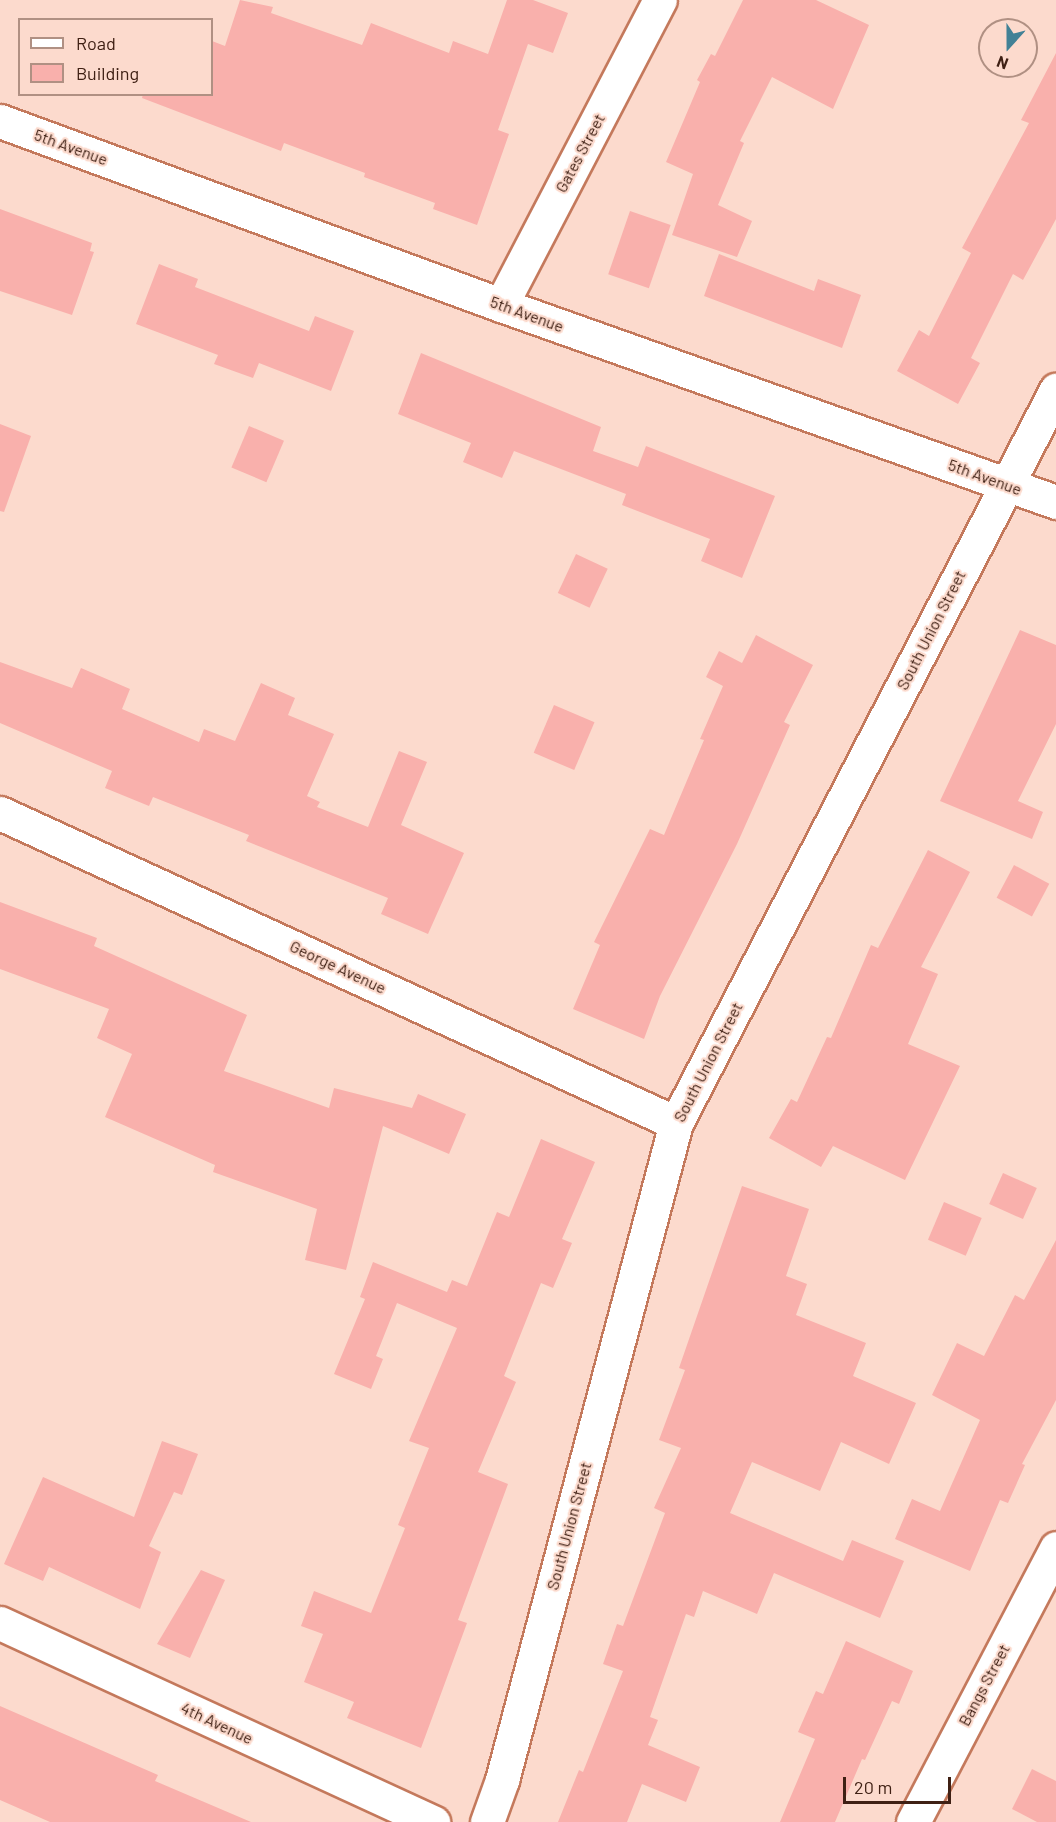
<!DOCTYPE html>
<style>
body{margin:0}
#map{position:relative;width:1056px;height:1822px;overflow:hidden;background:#fcdacd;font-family:Barlow,sans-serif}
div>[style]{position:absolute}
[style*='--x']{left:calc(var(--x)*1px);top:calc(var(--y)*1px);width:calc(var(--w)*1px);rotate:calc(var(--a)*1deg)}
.building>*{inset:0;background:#f9b0ac;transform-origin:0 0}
.roads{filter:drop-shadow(2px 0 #c4795c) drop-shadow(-2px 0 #c4795c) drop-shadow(0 2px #c4795c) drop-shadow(0 -2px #c4795c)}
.minor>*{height:33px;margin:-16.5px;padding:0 16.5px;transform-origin:16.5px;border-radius:16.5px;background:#fff}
span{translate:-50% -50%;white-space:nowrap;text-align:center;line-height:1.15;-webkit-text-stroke:4.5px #fcdacd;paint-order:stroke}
.street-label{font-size:16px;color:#3f2014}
.legend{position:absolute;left:18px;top:18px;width:195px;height:78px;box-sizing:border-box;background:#fcdacd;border:2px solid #b09083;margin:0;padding:8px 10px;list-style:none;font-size:18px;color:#3f2014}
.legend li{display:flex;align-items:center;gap:12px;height:30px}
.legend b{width:30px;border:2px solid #b09083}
.north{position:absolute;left:978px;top:18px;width:60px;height:60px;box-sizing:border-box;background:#fcdacd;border:2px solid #b09083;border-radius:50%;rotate:201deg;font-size:16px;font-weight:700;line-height:24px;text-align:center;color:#3f2014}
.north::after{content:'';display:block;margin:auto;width:21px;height:27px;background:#428196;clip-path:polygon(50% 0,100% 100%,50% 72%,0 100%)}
.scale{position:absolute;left:843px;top:1777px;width:108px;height:27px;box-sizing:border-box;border:3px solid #3f2014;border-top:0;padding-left:8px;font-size:18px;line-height:21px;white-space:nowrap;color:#3f2014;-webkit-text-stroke:4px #fcdacd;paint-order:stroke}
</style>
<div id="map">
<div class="building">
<div style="clip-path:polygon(240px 0,273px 7px,271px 13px,362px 45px,371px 23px,449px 53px,453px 41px,488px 54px,507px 0,533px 0,568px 13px,553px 53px,528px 44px,498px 130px,509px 134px,477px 225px,433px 209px,435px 203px,364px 177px,365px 173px,284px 143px,281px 151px,142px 98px,143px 94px,212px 94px,212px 41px,225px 46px)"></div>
<div style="clip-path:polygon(743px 0,816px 0,869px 25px,833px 109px,772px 77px,740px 141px,744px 143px,718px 205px,752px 221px,737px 257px,672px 235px,693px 174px,666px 162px,700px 82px,697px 80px,711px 54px,715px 56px)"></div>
<div style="clip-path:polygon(1056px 53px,1056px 219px,1023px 280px,1013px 274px,971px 358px,980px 363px,958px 404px,897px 371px,919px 330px,929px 336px,971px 253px,962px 248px,1029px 123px,1021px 120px)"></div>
<div style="clip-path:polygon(0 209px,92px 243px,90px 251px,94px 252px,72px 315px,0 291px)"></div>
<div style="left:630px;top:211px;width:43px;height:67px;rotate:19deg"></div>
<div style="clip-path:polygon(719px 254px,814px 291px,818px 279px,861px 295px,842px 348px,704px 296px)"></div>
<div style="clip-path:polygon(159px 264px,198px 279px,195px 287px,309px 331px,315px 316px,354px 331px,331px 391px,259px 363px,253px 378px,214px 364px,218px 355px,136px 324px)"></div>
<div style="clip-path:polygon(421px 353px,601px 427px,593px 451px,638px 467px,646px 446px,775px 496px,742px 578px,701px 561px,710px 539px,622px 505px,626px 494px,514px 451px,502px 478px,463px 462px,471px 443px,398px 414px)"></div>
<div style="clip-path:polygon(0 424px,31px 436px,4px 512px,0 511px)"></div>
<div style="left:249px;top:426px;width:38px;height:45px;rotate:23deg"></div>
<div style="left:576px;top:554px;width:35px;height:43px;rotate:25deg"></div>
<div style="clip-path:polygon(1020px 630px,1056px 645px,1056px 724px,1018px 801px,1043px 812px,1032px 839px,940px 801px)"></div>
<div style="clip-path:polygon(756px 635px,813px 665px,784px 722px,790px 725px,737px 844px,660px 996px,644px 1039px,573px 1009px,600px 945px,594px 942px,650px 829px,664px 835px,704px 740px,700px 739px,723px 686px,706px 677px,719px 651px,742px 663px)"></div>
<div style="clip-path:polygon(0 662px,72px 688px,81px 668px,130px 689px,122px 709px,199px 742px,204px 729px,235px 741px,261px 683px,295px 698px,288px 715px,334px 734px,307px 796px,320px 802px,317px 807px,368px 827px,399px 751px,427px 762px,401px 825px,464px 853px,428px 934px,381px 914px,388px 898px,246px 841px,249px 835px,153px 797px,149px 806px,105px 788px,112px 771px,0 723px)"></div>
<div style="left:554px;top:705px;width:44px;height:52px;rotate:23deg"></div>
<div style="clip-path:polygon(928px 850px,970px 872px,921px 967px,938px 974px,908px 1044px,960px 1066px,905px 1180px,833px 1146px,821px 1167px,769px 1138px,791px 1099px,797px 1102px,827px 1037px,831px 1038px,871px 945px,878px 948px)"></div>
<div style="left:1014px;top:865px;width:40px;height:37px;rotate:28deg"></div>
<div style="clip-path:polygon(0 902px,97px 938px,94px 946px,247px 1015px,224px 1071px,329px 1108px,334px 1088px,412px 1108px,418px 1094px,466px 1114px,449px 1154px,383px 1126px,346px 1270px,305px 1260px,317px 1209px,213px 1172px,215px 1165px,105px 1117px,132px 1054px,97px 1038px,109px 1009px,0 969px)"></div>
<div style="clip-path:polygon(541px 1139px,595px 1162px,562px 1239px,572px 1243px,553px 1288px,541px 1283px,504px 1376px,516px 1382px,478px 1472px,508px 1484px,458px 1620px,467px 1623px,421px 1748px,347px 1718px,354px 1702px,304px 1682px,323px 1634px,301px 1626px,314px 1591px,371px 1613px,405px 1528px,398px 1525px,429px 1448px,409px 1441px,457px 1328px,397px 1303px,376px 1356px,383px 1359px,371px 1389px,334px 1374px,365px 1299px,360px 1297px,373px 1262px,447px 1292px,452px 1280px,467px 1286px,497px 1212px,509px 1217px)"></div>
<div style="left:1003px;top:1173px;width:37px;height:34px;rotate:24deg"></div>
<div style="clip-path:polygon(742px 1186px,809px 1209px,786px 1276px,807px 1284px,796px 1315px,866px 1343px,853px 1376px,916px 1403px,889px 1464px,841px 1442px,820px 1491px,752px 1462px,730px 1513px,843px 1561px,852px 1540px,904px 1561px,880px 1618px,774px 1573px,757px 1614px,703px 1591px,694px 1617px,686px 1614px,650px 1717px,658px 1720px,648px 1745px,700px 1767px,686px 1802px,642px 1784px,627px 1822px,558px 1822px,579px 1770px,583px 1772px,623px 1671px,603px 1664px,617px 1624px,623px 1626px,665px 1513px,654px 1508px,681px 1448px,659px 1440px,685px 1370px,679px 1368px)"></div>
<div style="left:944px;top:1202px;width:41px;height:41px;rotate:23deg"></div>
<div style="clip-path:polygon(1056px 1240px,1056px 1400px,1022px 1464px,1025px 1465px,1008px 1503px,1000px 1500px,970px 1571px,895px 1539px,912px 1499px,940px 1511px,980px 1420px,932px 1395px,957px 1343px,984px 1356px,1015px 1295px,1024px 1300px)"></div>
<div style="clip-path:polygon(162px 1441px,198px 1454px,182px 1495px,174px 1492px,149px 1546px,161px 1552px,140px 1609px,49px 1567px,43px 1581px,4px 1564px,43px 1477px,134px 1517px)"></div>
<div style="clip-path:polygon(201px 1570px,225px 1580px,190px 1658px,157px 1644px)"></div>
<div style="clip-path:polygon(846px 1641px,913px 1671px,899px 1704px,892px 1701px,865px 1760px,862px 1759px,835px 1822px,780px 1822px,815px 1739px,798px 1732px,816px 1691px,823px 1694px)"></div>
<div style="clip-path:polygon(0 1706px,158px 1775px,155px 1781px,251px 1822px,50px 1822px,0 1800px)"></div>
<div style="clip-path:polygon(1032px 1769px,1056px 1781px,1056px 1822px,1037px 1822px,1012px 1809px)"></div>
</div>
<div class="roads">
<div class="minor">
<div style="--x:0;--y:121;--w:534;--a:20.17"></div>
<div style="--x:501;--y:305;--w:589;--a:19.54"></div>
<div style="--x:501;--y:305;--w:344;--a:-62.5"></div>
<div style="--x:0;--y:813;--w:744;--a:24.64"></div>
<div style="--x:0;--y:1623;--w:477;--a:24.7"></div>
<div style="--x:487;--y:1822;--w:45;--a:-70.3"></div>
<div style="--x:502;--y:1780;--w:680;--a:-75.17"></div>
<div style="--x:676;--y:1123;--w:826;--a:-62.6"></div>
<div style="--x:913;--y:1822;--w:309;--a:-62.4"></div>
</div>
</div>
<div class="street-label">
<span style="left:71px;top:147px;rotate:20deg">5th Avenue</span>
<span style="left:580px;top:153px;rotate:-62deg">Gates Street</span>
<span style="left:527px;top:314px;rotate:20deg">5th Avenue</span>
<span style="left:985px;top:477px;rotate:20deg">5th Avenue</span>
<span style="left:931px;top:630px;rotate:-63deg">South Union Street</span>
<span style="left:338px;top:967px;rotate:25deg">George Avenue</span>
<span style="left:708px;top:1062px;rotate:-63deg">South Union Street</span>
<span style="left:569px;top:1526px;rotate:-75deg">South Union Street</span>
<span style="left:984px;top:1685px;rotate:-62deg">Bangs Street</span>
<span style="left:217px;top:1723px;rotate:25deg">4th Avenue</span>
</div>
<ul class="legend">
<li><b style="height:8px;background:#fff"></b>Road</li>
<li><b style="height:16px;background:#f9b0ac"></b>Building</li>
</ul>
<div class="north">N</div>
<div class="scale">20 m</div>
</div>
